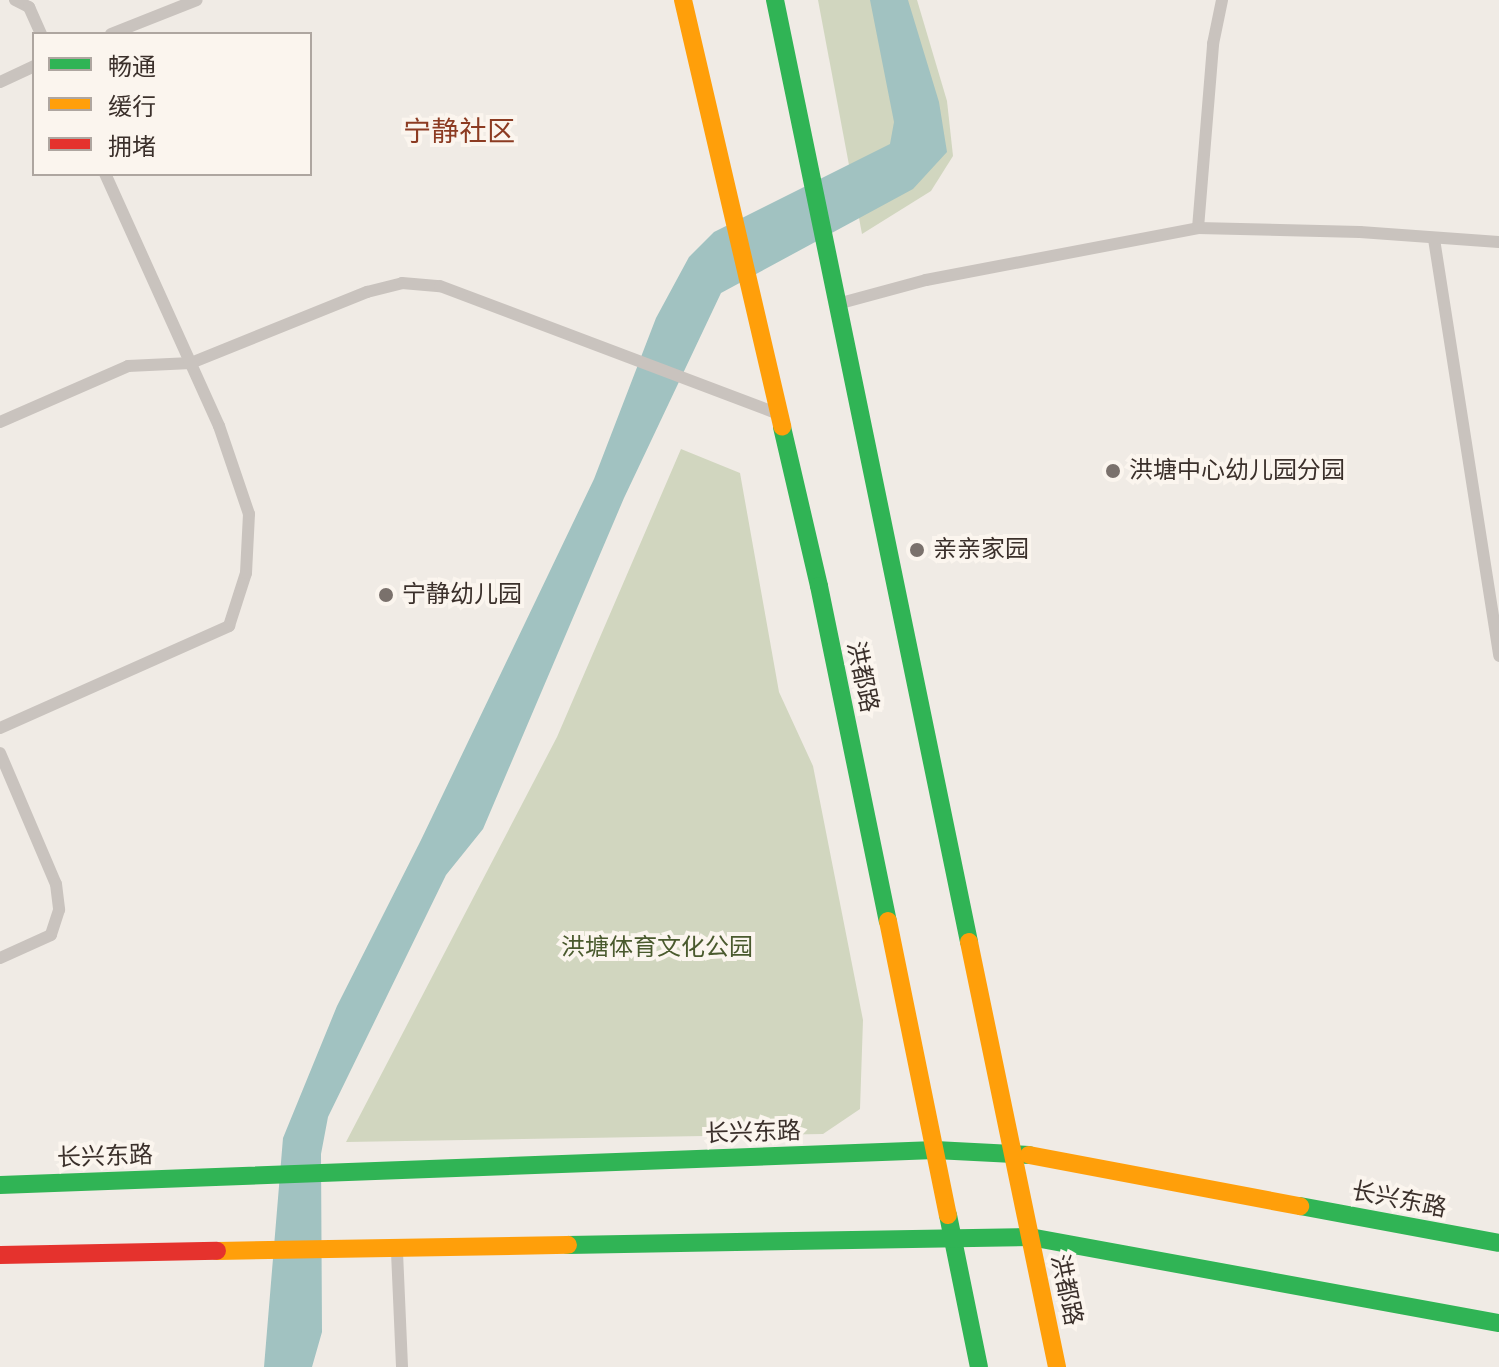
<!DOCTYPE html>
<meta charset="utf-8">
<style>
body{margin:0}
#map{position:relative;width:1499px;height:1367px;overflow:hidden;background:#f0ebe5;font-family:"Varela Round","Noto Sans SC",sans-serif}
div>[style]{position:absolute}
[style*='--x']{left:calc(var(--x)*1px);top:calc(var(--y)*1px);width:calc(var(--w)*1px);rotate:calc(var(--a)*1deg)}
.green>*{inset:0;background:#d1d6bf}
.water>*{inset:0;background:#a1c2c1}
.lane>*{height:12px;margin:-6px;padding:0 6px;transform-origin:6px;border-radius:6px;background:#c9c3be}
.fast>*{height:18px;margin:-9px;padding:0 9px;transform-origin:9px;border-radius:9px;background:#30b455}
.slow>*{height:18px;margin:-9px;padding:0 9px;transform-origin:9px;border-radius:9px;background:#ff9f0a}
.jam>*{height:18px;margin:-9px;padding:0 9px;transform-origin:9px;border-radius:9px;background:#e5322d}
.dots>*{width:22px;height:22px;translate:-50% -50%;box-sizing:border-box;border:4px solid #fbf5ee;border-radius:50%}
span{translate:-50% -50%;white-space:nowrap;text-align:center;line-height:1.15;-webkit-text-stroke:8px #fbf5ee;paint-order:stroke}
.poi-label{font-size:24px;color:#3b302b}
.left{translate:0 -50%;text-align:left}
.street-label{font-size:24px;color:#3b302b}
.park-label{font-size:24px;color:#4a5a2e}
.quarter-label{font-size:28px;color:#8c3b22}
.legend{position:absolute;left:32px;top:32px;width:280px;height:144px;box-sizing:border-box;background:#fbf5ee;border:2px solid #aea6a0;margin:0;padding:10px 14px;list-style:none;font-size:24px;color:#3b302b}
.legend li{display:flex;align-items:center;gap:16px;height:40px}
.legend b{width:40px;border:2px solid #aea6a0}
</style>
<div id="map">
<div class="green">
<div style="clip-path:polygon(818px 0,917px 0,947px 101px,953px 156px,931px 191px,862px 234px)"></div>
<div style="clip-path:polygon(681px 449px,740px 473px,779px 692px,813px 766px,863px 1020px,860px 1109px,823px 1134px,346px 1142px,557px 737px)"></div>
</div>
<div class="water">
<div style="clip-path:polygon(870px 0,908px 0,939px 102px,947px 152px,913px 189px,721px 293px,624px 498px,483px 829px,446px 875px,328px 1117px,321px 1154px,322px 1332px,312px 1367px,264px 1367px,283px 1138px,337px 1006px,421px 840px,594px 479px,656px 318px,689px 257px,714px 232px,890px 144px,894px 122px)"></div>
</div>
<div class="lane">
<div style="--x:15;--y:0;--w:16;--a:27"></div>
<div style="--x:29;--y:7;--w:30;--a:66"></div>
<div style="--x:111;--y:34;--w:92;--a:-21.6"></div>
<div style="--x:0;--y:82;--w:38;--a:-25"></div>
<div style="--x:1198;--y:228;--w:185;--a:-85.3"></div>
<div style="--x:1213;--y:44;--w:45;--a:-78.4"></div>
<div style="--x:1434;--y:239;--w:422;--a:81.1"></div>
<div style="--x:841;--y:303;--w:88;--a:-15.1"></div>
<div style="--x:926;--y:280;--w:277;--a:-10.8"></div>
<div style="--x:1198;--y:228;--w:162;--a:1.4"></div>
<div style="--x:1360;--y:232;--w:139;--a:4.1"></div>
<div style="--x:0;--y:422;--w:140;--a:-23.6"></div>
<div style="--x:128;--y:366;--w:63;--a:-2.7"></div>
<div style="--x:191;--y:363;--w:190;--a:-22"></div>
<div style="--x:367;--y:292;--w:36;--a:-14"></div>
<div style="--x:402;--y:283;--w:38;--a:5"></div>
<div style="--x:440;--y:286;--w:356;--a:20.7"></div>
<div style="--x:0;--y:728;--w:251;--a:-24"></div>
<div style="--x:229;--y:626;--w:56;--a:-72.2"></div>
<div style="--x:246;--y:573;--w:59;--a:-87.1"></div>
<div style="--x:249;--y:514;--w:93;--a:-108.8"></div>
<div style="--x:219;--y:426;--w:277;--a:-114.3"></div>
<div style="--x:0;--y:753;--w:142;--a:66.9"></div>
<div style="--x:56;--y:884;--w:26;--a:83"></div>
<div style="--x:59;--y:910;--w:26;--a:108"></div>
<div style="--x:51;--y:935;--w:56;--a:155.7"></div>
<div style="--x:397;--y:1252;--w:115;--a:87.5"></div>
</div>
<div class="fast">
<div style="--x:775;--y:0;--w:962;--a:78.36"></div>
<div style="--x:782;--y:427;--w:163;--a:76.9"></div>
<div style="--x:819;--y:586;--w:342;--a:78.4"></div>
<div style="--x:0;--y:1185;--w:936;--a:-2.14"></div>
<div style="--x:935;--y:1150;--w:94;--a:3"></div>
<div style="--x:1300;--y:1206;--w:202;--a:10.5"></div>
<div style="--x:948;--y:1215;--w:155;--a:78.5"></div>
<div style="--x:568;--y:1245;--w:462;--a:-1"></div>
<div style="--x:1030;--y:1237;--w:477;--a:10.4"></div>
</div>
<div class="slow">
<div style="--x:683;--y:0;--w:438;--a:76.9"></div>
<div style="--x:888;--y:921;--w:300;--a:78.5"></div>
<div style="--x:969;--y:942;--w:434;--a:78.3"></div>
<div style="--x:1029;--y:1155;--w:276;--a:10.7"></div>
<div style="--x:217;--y:1251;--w:351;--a:-1"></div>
</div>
<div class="jam">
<div style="--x:0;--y:1255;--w:217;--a:-1.1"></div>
</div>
<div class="dots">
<div style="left:1113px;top:471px;background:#7a716c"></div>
<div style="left:917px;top:550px;background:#7a716c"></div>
<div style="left:386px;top:595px;background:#7a716c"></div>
</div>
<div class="poi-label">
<span class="left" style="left:1129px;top:471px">洪塘中心幼儿园分园</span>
<span class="left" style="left:933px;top:550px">亲亲家园</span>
<span class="left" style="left:402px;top:595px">宁静幼儿园</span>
</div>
<div class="street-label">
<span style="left:862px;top:677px;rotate:78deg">洪都路</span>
<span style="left:753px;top:1133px;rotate:-2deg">长兴东路</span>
<span style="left:105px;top:1157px;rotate:-2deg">长兴东路</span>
<span style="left:1399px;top:1200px;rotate:11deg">长兴东路</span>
<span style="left:1066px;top:1290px;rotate:78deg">洪都路</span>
</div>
<div class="park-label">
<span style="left:657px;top:948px">洪塘体育文化公园</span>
</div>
<div class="quarter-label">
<span style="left:459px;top:132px">宁静社区</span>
</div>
<ul class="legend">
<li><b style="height:10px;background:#30b455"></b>畅通</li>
<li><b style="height:10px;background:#ff9f0a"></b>缓行</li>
<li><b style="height:10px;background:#e5322d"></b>拥堵</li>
</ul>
</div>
